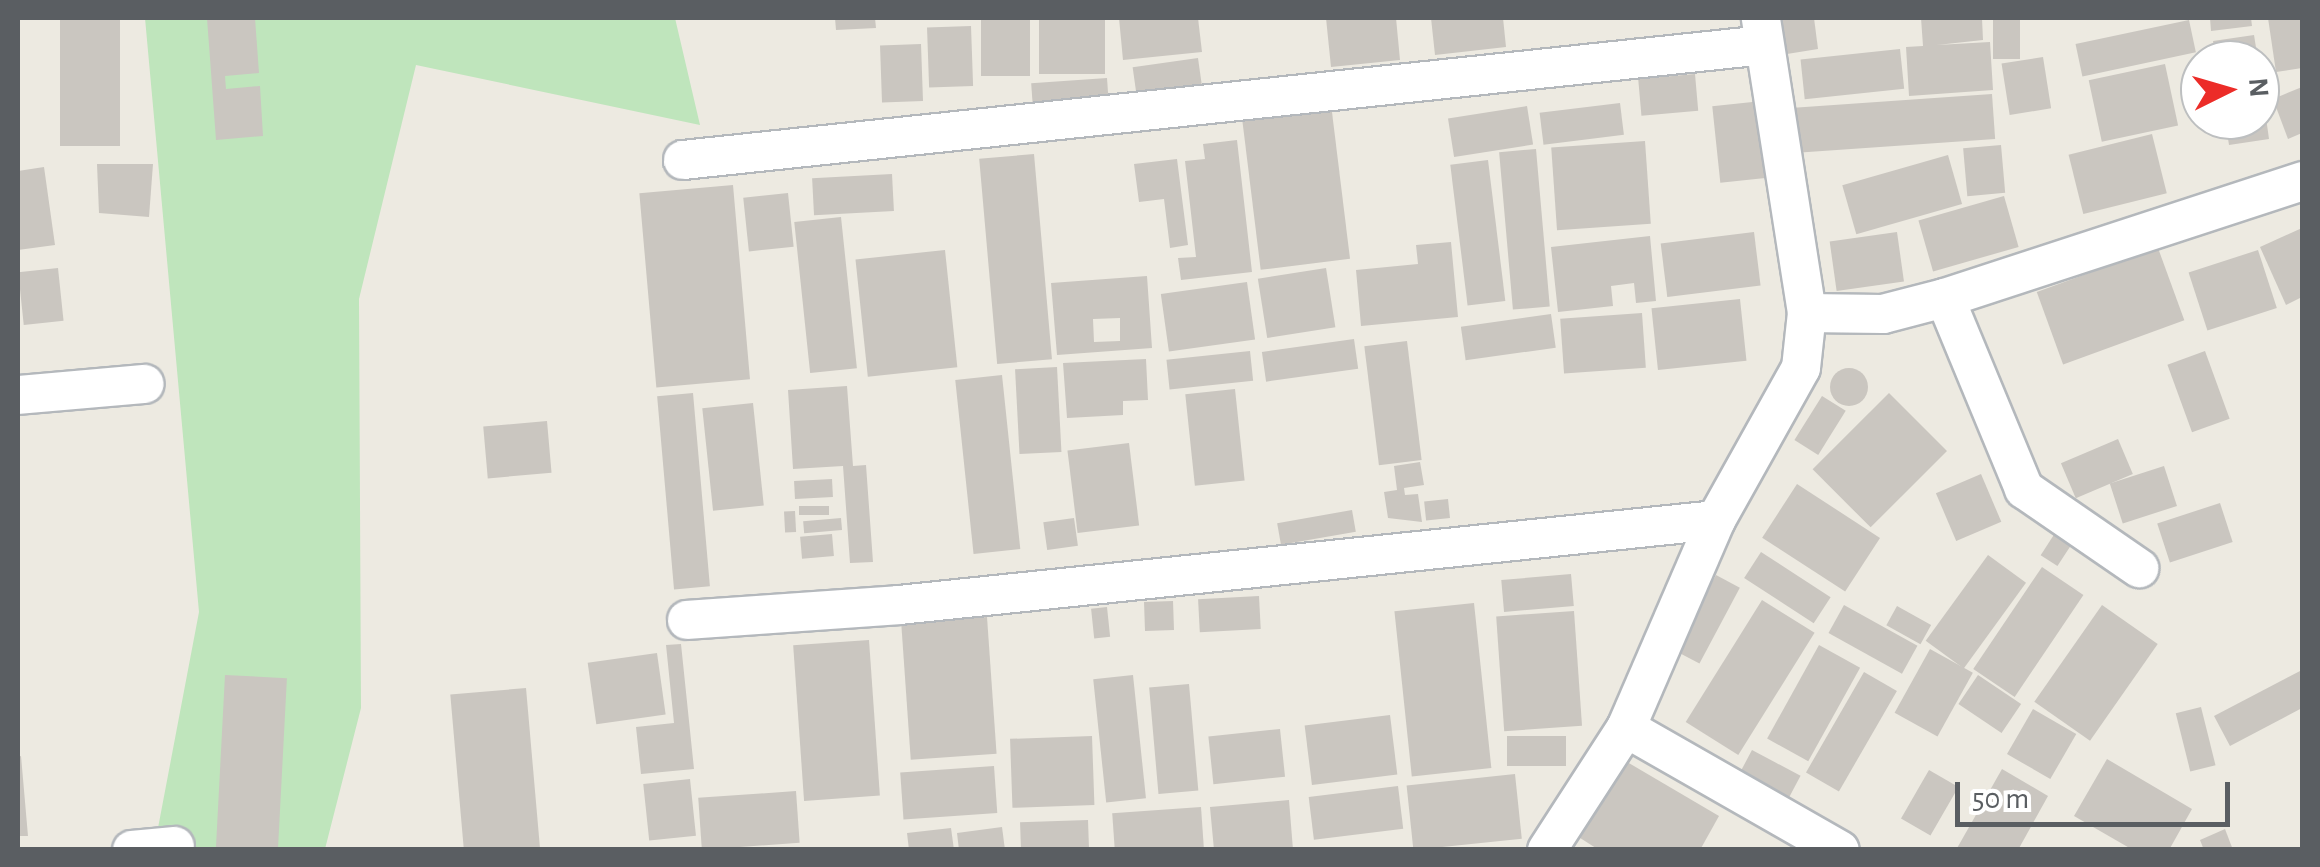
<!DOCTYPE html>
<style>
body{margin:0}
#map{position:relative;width:2320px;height:867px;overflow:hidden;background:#edeae1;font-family:"Alegreya Sans",sans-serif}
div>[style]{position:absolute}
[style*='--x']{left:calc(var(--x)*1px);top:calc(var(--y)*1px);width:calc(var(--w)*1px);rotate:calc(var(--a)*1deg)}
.green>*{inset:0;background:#bfe5bc}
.building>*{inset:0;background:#cac6c0;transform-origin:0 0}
.round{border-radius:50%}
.roads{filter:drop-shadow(2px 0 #b4b8bc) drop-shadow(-2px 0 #b4b8bc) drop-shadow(0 2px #b4b8bc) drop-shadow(0 -2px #b4b8bc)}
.street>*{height:38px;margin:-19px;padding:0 19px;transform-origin:19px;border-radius:19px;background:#fff}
span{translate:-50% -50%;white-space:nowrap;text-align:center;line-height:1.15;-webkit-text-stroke:10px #fff;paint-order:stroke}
.frame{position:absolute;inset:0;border:20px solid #5a5e62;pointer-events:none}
.north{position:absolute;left:2180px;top:40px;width:100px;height:100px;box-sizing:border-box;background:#fff;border:2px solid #bdbfc0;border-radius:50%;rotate:85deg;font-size:28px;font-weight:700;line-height:40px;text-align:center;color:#5a5e62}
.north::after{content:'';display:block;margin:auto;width:35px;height:45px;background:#ec2c28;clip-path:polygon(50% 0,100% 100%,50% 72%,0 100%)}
.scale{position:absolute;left:1955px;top:782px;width:275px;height:45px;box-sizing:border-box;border:5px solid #5a5e62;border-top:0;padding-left:12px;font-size:30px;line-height:35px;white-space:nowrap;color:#5a5e62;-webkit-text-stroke:8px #fff;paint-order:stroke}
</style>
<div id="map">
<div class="green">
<div style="clip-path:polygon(145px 18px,675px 18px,700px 125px,416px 65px,359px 299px,361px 708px,325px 849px,154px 849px,199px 612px)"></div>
</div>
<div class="building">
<div style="left:60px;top:18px;width:60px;height:128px"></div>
<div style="clip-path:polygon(207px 18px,255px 18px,259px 73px,225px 76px,226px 89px,260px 86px,263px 136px,216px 140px)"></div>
<div style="clip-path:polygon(835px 18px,875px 18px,876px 28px,836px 30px)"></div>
<div style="left:981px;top:18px;width:49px;height:58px"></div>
<div style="left:1039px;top:18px;width:66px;height:56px"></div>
<div style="clip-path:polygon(1119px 18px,1198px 18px,1202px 52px,1123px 60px)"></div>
<div style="clip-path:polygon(1326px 18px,1396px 18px,1400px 60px,1331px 67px)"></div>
<div style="clip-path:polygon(1431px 18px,1503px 18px,1506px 47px,1435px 55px)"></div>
<div style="clip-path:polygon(1782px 18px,1814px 18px,1818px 49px,1787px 54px)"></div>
<div style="clip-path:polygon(1921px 18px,1982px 18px,1983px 40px,1937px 45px,1990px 42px,1993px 90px,1909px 96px,1906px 47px,1923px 46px)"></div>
<div style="left:1993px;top:18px;width:27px;height:41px"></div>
<div style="clip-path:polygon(2210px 18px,2251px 18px,2252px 26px,2211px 31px)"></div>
<div style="clip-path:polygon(2268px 18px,2302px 18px,2302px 68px,2276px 72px)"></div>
<div style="left:2189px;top:20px;width:33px;height:116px;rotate:78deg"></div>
<div style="left:971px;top:26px;width:60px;height:44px;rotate:88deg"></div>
<div style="clip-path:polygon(2254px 35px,2258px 60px,2216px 60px,2213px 41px)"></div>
<div style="left:921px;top:44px;width:57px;height:41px;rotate:88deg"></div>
<div style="left:1900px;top:49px;width:40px;height:100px;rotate:84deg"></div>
<div style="left:2043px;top:57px;width:52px;height:42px;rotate:81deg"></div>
<div style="left:1198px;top:58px;width:30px;height:66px;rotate:82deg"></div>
<div style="left:2165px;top:64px;width:63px;height:78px;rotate:78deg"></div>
<div style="left:1695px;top:74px;width:37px;height:57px;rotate:85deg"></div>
<div style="left:1107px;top:78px;width:30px;height:76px;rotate:86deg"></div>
<div style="clip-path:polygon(2302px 87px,2302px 133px,2288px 139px,2273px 99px)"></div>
<div style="clip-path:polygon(2262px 89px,2269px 139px,2229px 145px,2225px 120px,2260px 120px)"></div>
<div style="left:1992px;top:94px;width:45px;height:202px;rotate:86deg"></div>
<div style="left:1762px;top:101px;width:77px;height:50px;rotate:84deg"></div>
<div style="left:1620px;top:103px;width:32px;height:81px;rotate:83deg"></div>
<div style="left:1331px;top:104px;width:156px;height:90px;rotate:83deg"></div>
<div style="left:1527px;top:106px;width:39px;height:80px;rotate:81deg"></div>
<div style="left:2152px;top:134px;width:61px;height:86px;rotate:76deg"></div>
<div style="clip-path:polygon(1237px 140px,1252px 272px,1181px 280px,1178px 258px,1196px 257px,1185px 161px,1205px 159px,1203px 144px)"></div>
<div style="left:1645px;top:141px;width:83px;height:94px;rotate:86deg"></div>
<div style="left:2001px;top:145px;width:48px;height:38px;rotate:85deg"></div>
<div style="left:1536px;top:149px;width:158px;height:37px;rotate:85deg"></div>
<div style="left:1034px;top:154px;width:206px;height:55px;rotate:85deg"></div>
<div style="left:1948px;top:155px;width:51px;height:110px;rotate:74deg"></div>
<div style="clip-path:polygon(1177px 159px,1188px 245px,1170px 248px,1164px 199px,1139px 202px,1134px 164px)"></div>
<div style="left:1488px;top:160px;width:142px;height:38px;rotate:83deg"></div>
<div style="clip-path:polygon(97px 164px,153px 164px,149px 217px,99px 213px)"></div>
<div style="clip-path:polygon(44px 167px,55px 245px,18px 250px,18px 171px)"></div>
<div style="left:892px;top:174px;width:37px;height:80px;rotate:87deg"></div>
<div style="left:733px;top:185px;width:195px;height:94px;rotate:85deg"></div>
<div style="left:788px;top:193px;width:54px;height:45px;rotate:84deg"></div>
<div style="left:2004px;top:196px;width:53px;height:89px;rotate:74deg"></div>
<div style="left:841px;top:217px;width:152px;height:47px;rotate:84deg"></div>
<div style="clip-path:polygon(2302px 228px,2302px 297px,2286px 305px,2260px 247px)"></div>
<div style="left:1754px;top:232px;width:54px;height:94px;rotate:83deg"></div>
<div style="left:1897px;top:232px;width:50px;height:68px;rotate:82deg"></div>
<div style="clip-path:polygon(1650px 236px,1656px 301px,1636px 303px,1634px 283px,1611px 286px,1613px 306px,1558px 312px,1551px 247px)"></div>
<div style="clip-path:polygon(1451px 242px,1458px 317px,1361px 326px,1356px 270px,1418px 264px,1416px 245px)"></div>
<div style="left:2158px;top:248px;width:77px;height:129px;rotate:70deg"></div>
<div style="left:945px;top:250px;width:118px;height:90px;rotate:84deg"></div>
<div style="left:2258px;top:250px;width:61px;height:73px;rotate:72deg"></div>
<div style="left:58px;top:268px;width:53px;height:40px;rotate:84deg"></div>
<div style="left:1326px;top:268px;width:60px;height:69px;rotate:81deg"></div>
<div style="clip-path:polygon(evenodd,1147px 276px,1152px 348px,1057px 355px,1051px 283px,1147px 276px,1120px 318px,1120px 341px,1094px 342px,1093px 319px,1120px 318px)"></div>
<div style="left:1247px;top:282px;width:58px;height:87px;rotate:82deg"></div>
<div style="left:1740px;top:299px;width:62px;height:89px;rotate:84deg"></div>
<div style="left:1642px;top:313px;width:55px;height:82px;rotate:86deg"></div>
<div style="left:1551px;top:314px;width:34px;height:91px;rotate:82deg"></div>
<div style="left:1354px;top:339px;width:30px;height:93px;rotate:82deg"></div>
<div style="left:1407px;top:341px;width:120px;height:43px;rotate:83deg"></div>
<div style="left:1250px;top:351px;width:30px;height:84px;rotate:84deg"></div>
<div style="left:2205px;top:351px;width:72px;height:40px;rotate:70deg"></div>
<div style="clip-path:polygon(1146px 359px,1148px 400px,1123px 401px,1123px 415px,1067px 418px,1063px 363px)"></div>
<div style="left:1057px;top:367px;width:85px;height:42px;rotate:87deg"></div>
<div class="round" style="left:1830px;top:368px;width:38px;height:38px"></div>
<div style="left:1002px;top:375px;width:175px;height:47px;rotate:84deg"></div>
<div style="clip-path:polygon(847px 386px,853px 466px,866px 465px,873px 562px,850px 563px,843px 466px,793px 469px,788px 390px)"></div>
<div style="left:1235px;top:389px;width:92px;height:50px;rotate:84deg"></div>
<div style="left:693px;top:393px;width:194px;height:36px;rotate:85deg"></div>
<div style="left:1889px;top:393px;width:82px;height:108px;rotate:45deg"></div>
<div style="left:1822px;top:396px;width:28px;height:52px;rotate:32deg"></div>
<div style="left:753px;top:403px;width:103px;height:51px;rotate:84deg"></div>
<div style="left:547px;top:421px;width:52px;height:64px;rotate:85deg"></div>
<div style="left:2118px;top:439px;width:38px;height:62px;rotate:67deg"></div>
<div style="left:1129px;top:443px;width:83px;height:62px;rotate:83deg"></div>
<div style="clip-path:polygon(1420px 462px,1424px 485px,1404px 488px,1405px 495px,1418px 494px,1422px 522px,1388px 518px,1384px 492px,1397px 490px,1394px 466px)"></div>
<div style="left:2164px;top:466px;width:42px;height:57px;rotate:72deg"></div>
<div style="left:1981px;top:474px;width:52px;height:49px;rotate:67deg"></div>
<div style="left:832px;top:479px;width:18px;height:38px;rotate:87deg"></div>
<div style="left:1797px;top:484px;width:99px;height:64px;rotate:33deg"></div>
<div style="left:1448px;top:499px;width:19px;height:24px;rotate:84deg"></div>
<div style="left:2220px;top:503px;width:41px;height:66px;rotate:72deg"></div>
<div style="left:799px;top:506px;width:30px;height:9px"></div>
<div style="left:1352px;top:510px;width:22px;height:76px;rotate:80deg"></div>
<div style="left:795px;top:511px;width:21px;height:11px;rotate:87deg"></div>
<div style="left:841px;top:518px;width:12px;height:38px;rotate:85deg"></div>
<div style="left:1074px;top:518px;width:28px;height:31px;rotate:82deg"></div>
<div style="left:2057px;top:530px;width:20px;height:30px;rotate:33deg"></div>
<div style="left:832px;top:534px;width:22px;height:32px;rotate:85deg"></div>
<div style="left:1761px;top:552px;width:83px;height:31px;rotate:33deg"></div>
<div style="left:1988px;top:555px;width:47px;height:106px;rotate:36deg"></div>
<div style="left:2042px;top:567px;width:50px;height:123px;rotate:34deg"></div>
<div style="left:1571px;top:574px;width:32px;height:70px;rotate:85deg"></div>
<div style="left:1716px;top:575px;width:27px;height:86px;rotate:28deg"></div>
<div style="left:1259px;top:596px;width:33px;height:61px;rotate:87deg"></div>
<div style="left:1762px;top:600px;width:62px;height:144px;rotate:32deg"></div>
<div style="left:1173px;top:601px;width:29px;height:29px;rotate:88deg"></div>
<div style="left:1474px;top:603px;width:166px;height:80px;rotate:84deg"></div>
<div style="left:1844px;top:605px;width:84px;height:32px;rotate:29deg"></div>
<div style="left:2102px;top:605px;width:68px;height:118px;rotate:35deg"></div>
<div style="left:1897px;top:606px;width:39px;height:22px;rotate:29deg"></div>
<div style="left:1107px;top:607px;width:30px;height:16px;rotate:84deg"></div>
<div style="left:1574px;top:611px;width:115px;height:78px;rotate:86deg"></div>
<div style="left:987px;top:617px;width:137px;height:86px;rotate:86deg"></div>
<div style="left:869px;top:640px;width:156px;height:76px;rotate:86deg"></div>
<div style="clip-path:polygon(681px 644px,694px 769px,641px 774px,636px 727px,674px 723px,666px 645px)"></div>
<div style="left:1819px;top:645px;width:47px;height:107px;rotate:29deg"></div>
<div style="left:1930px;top:649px;width:49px;height:73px;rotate:29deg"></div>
<div style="left:657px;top:653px;width:62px;height:70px;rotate:82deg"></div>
<div style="clip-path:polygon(2302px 670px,2302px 708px,2230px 746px,2214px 716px)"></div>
<div style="left:1864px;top:672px;width:38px;height:116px;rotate:30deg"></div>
<div style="left:225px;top:675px;width:62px;height:175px;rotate:3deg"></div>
<div style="left:1133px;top:675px;width:124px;height:40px;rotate:84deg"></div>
<div style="left:1978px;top:675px;width:52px;height:35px;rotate:34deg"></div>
<div style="left:1189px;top:684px;width:107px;height:40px;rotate:85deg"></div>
<div style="left:526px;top:688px;width:163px;height:76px;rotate:85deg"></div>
<div style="left:2201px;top:707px;width:60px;height:26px;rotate:76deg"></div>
<div style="left:2033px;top:709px;width:50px;height:52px;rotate:30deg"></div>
<div style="left:1390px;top:715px;width:60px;height:86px;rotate:83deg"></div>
<div style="left:1280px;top:729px;width:48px;height:72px;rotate:84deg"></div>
<div style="left:1092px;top:736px;width:69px;height:82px;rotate:88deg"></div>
<div style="left:1507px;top:736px;width:59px;height:30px"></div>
<div style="left:1752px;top:750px;width:55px;height:26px;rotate:28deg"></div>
<div style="clip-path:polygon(21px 756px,28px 836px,18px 836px,18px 757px)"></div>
<div style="clip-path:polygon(1622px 759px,1719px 816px,1700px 850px,1599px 850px,1577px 836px)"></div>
<div style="clip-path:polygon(2107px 759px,2192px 809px,2169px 850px,2133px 850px,2074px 816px)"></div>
<div style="left:994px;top:766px;width:47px;height:94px;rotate:86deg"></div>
<div style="clip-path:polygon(2002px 769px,2048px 796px,2018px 850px,1956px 850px)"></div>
<div style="left:1929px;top:770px;width:34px;height:56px;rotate:30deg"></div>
<div style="left:1515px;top:774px;width:65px;height:109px;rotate:84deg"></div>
<div style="left:690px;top:779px;width:57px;height:47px;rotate:84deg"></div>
<div style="left:1398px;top:786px;width:43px;height:90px;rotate:83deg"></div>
<div style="left:796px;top:791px;width:52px;height:98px;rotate:86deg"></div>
<div style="clip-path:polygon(1289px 800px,1293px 850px,1214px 850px,1210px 807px)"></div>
<div style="left:1201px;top:807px;width:43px;height:89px;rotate:86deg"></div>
<div style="left:1088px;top:820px;width:30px;height:68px;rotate:88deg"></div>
<div style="clip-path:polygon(1002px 827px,1005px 850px,959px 850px,957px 833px)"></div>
<div style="clip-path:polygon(951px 828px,954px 850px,909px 850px,907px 833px)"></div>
<div style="clip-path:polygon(2225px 829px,2233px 850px,2204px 850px,2200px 840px)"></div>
</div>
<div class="roads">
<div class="street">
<div style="--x:683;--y:160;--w:1087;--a:-6.07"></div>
<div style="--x:1945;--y:298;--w:207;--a:67.5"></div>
<div style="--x:2024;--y:489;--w:140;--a:34.5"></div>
<div style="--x:1807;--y:313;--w:76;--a:0.8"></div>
<div style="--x:1883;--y:314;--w:64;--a:-14.5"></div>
<div style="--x:1945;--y:298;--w:376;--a:-18.1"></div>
<div style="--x:18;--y:395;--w:127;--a:-5"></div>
<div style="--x:687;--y:620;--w:213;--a:-4"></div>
<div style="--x:899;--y:605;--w:821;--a:-5.94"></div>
<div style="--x:1626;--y:728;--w:246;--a:29.7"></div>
<div style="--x:132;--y:850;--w:43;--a:-5.3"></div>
<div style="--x:1547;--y:850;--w:145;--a:-57.1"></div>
<div style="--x:1626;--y:728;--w:227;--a:-66.6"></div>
<div style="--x:1716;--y:520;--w:174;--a:-60.8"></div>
<div style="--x:1801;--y:368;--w:55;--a:-83.8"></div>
<div style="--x:1807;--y:313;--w:299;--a:-98.9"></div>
</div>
</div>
<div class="frame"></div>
<div class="north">N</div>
<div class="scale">50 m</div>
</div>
